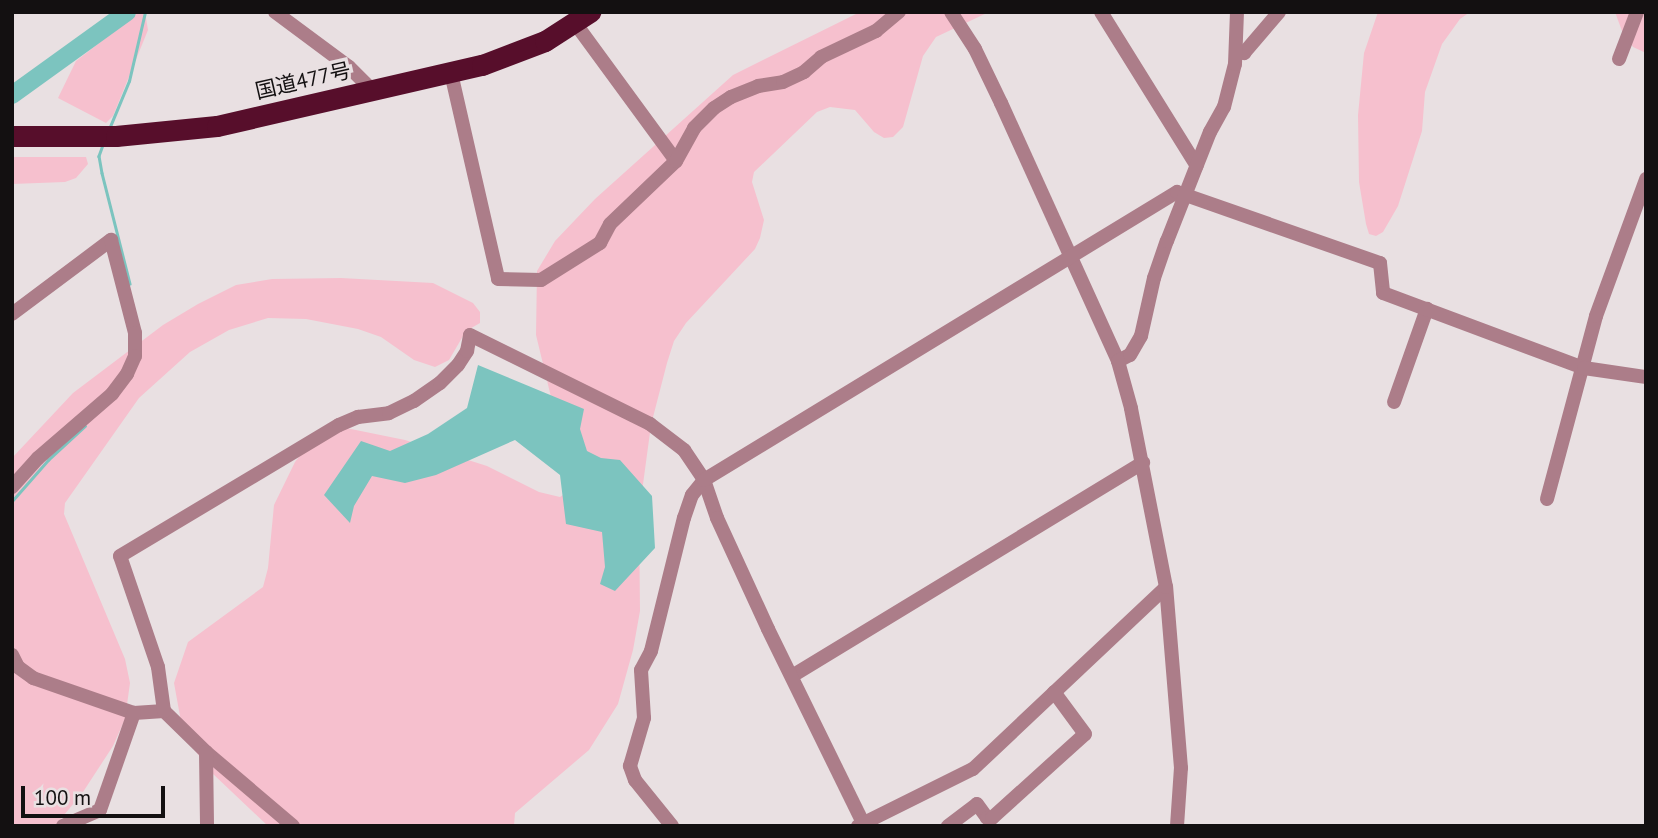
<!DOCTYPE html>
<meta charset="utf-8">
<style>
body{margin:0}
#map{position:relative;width:1658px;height:838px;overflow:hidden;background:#e9e0e2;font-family:"PT Sans","Noto Sans JP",sans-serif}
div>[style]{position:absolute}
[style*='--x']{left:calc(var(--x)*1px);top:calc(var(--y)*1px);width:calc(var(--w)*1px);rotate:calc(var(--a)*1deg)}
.green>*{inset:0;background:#f6c0ce}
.water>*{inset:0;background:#7cc4bf}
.stream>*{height:2.5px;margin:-1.25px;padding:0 1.25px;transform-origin:1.25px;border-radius:1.25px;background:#7cc4bf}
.river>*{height:18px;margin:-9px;padding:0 9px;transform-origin:9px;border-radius:9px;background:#7cc4bf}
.minor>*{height:14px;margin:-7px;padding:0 7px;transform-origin:7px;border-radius:7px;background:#ac7d89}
.highway>*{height:21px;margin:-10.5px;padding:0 10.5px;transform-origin:10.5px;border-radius:10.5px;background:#570e2b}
span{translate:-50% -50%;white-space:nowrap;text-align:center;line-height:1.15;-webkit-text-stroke:7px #e9e0e2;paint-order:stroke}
.street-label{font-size:21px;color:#131011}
.frame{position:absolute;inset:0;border:14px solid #131011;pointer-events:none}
.scale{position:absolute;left:21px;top:786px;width:144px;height:32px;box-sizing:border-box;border:4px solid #131011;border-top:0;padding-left:9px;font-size:21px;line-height:24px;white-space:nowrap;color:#131011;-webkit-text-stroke:5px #e9e0e2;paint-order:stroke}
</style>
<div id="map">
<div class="green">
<div style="clip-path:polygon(139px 12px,145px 12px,148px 30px,113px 116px,106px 123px,58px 98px,76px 61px)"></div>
<div style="clip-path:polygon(860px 12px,989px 12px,936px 37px,923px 56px,903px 127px,893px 137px,884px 138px,874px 132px,855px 110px,830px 107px,817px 112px,754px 172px,752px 182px,764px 220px,760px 238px,755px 249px,686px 323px,674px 341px,667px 363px,651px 425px,639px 514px,640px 611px,633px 650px,618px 704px,589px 750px,515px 813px,514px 826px,268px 826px,212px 773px,194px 749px,182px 727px,174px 683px,188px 642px,263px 587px,268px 568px,274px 505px,295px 462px,314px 437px,346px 428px,405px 440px,487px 466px,539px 492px,560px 497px,573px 488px,536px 335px,537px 271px,555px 241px,595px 199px,733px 75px)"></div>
<div style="clip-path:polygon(1378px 12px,1470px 12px,1460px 19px,1442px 44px,1425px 92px,1422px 131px,1398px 206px,1383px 232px,1376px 236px,1369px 234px,1366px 224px,1359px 182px,1358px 115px,1364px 53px)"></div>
<div style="clip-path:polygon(1615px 12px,1646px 12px,1646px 53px,1633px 47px,1622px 31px)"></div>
<div style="clip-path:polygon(12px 157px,86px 157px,88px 164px,76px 178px,65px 182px,12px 184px)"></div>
<div style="clip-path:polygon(341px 278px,433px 283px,473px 303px,480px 312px,480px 323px,466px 331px,449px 360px,435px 367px,414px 360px,381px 337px,358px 329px,306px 319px,268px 318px,229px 330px,190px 352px,139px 398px,65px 503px,64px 514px,125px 659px,130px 683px,125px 719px,113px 746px,83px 792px,55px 826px,12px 826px,12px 458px,73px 393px,163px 325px,198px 304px,236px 285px,272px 279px)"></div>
</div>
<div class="water">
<div style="clip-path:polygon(478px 365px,584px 409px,580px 429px,587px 451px,601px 458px,620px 460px,652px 496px,655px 548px,615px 591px,600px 584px,605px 567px,602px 532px,566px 524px,560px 475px,515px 440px,436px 475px,405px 483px,372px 476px,354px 506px,350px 523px,324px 495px,361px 441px,390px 451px,428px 434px,467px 408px)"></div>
</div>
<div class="stream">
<div style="--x:109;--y:129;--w:52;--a:-67.4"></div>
<div style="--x:129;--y:81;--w:71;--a:-76.9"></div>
<div style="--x:103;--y:145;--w:12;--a:110"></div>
<div style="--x:99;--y:156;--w:17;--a:80"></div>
<div style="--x:102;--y:173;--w:114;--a:75.8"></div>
<div style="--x:12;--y:501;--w:55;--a:-48.7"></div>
<div style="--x:48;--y:460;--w:50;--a:-42.6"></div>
</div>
<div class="river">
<div style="--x:12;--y:95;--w:142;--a:-35.8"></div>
</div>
<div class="minor">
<div style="--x:275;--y:12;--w:92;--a:36.6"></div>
<div style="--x:349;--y:67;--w:34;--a:45"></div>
<div style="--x:951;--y:12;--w:44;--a:57"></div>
<div style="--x:975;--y:49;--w:60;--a:64.3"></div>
<div style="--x:1001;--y:103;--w:283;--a:65.6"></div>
<div style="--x:1101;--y:12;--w:181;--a:58.1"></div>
<div style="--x:575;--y:23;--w:171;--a:53.8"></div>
<div style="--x:1237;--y:50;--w:8;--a:23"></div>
<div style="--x:1244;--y:53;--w:54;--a:-49.5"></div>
<div style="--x:1619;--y:59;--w:50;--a:-69"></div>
<div style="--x:451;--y:73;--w:211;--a:77.1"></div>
<div style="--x:498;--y:279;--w:43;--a:1.3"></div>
<div style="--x:541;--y:280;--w:70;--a:-32.1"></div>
<div style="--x:600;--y:243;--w:21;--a:-62"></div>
<div style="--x:610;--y:224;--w:91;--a:-43.7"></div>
<div style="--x:676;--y:161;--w:38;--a:-61"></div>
<div style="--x:694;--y:128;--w:28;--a:-45"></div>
<div style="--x:714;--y:108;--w:20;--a:-33"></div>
<div style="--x:731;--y:97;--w:29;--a:-22"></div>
<div style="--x:758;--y:86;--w:25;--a:-9"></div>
<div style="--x:783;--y:82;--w:23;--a:-25"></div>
<div style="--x:804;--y:72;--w:23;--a:-41"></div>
<div style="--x:821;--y:57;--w:61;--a:-25.3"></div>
<div style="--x:876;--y:31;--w:30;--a:-40"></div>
<div style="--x:12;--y:314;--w:124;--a:-36.8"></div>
<div style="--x:111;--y:240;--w:96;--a:75.5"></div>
<div style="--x:135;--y:333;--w:23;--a:90"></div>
<div style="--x:135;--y:356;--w:20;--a:114"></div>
<div style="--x:127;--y:374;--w:25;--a:127"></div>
<div style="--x:112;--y:394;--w:98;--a:139.1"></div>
<div style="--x:38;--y:458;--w:39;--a:132"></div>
<div style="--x:1394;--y:402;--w:99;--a:-70.5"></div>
<div style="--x:1547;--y:499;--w:189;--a:-75"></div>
<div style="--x:1596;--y:316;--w:146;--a:-69.9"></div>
<div style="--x:12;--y:655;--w:13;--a:63"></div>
<div style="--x:18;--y:667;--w:19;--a:36"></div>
<div style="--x:33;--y:678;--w:107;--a:19.1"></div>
<div style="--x:134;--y:713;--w:30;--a:-4"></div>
<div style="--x:164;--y:711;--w:59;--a:44.3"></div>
<div style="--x:206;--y:752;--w:114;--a:40.4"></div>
<div style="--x:792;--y:676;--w:411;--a:-31.3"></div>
<div style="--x:164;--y:711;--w:44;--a:-97.8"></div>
<div style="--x:158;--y:667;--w:117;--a:-108.9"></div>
<div style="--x:120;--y:556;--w:255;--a:-30.9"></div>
<div style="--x:339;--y:425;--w:21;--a:-23"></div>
<div style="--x:358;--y:417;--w:31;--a:-7"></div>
<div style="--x:389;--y:413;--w:28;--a:-26"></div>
<div style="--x:414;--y:401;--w:32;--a:-35"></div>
<div style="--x:440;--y:383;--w:25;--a:-45"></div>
<div style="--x:458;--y:365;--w:17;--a:-57"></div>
<div style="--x:467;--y:351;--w:16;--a:-79"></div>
<div style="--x:470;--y:335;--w:201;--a:26.3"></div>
<div style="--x:650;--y:424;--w:43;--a:37.4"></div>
<div style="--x:684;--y:450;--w:36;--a:56"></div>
<div style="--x:704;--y:480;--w:40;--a:71.1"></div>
<div style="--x:717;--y:518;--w:122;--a:65.3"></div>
<div style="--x:768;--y:629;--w:214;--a:63.9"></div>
<div style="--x:206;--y:752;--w:74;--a:89.2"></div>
<div style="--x:63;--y:826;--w:40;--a:-23.4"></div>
<div style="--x:100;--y:810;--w:103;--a:-70.7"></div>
<div style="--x:672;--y:826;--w:59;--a:-128.8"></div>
<div style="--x:635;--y:780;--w:15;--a:-110"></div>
<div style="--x:630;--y:766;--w:50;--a:-73.7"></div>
<div style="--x:644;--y:718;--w:48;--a:-93.6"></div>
<div style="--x:641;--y:670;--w:21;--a:-62"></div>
<div style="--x:651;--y:651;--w:137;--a:-76.1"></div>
<div style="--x:684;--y:518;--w:24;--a:-71"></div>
<div style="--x:692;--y:495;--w:19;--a:-51"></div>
<div style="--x:704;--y:480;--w:554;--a:-31.34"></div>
<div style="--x:1177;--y:192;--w:215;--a:19.3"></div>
<div style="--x:1380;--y:263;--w:30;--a:84"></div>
<div style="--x:1383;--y:293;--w:215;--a:20.5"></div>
<div style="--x:1584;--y:368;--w:63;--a:8.3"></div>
<div style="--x:858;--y:826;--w:128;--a:-26.4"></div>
<div style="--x:973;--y:769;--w:265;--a:-43.3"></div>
<div style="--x:948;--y:826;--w:36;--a:-37"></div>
<div style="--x:977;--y:804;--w:17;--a:54"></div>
<div style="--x:987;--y:818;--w:5;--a:0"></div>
<div style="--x:992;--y:818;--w:125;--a:-42.1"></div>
<div style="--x:1085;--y:734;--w:52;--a:-126.4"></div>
<div style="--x:1177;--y:826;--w:58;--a:-86.1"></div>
<div style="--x:1181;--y:768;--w:182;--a:-94.7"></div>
<div style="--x:1166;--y:587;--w:182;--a:-101.1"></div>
<div style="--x:1131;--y:408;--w:49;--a:-105.5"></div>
<div style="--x:1118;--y:361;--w:13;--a:-27"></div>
<div style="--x:1130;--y:355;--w:22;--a:-60"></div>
<div style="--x:1141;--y:336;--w:59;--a:-77.4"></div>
<div style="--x:1154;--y:278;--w:39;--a:-71"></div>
<div style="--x:1167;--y:241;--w:117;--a:-68.5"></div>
<div style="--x:1210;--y:132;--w:29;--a:-61"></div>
<div style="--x:1224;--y:107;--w:44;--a:-75.7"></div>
<div style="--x:1235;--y:64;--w:52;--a:-87.8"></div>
</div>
<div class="highway">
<div style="--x:12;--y:136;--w:104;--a:0"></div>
<div style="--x:116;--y:136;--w:101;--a:-5.7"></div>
<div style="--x:217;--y:126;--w:272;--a:-13"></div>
<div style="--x:482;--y:65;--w:67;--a:-20.9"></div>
<div style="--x:545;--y:41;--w:54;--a:-32.8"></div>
</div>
<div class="street-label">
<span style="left:303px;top:81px;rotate:-13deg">国道477号</span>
</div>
<div class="frame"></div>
<div class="scale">100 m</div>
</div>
